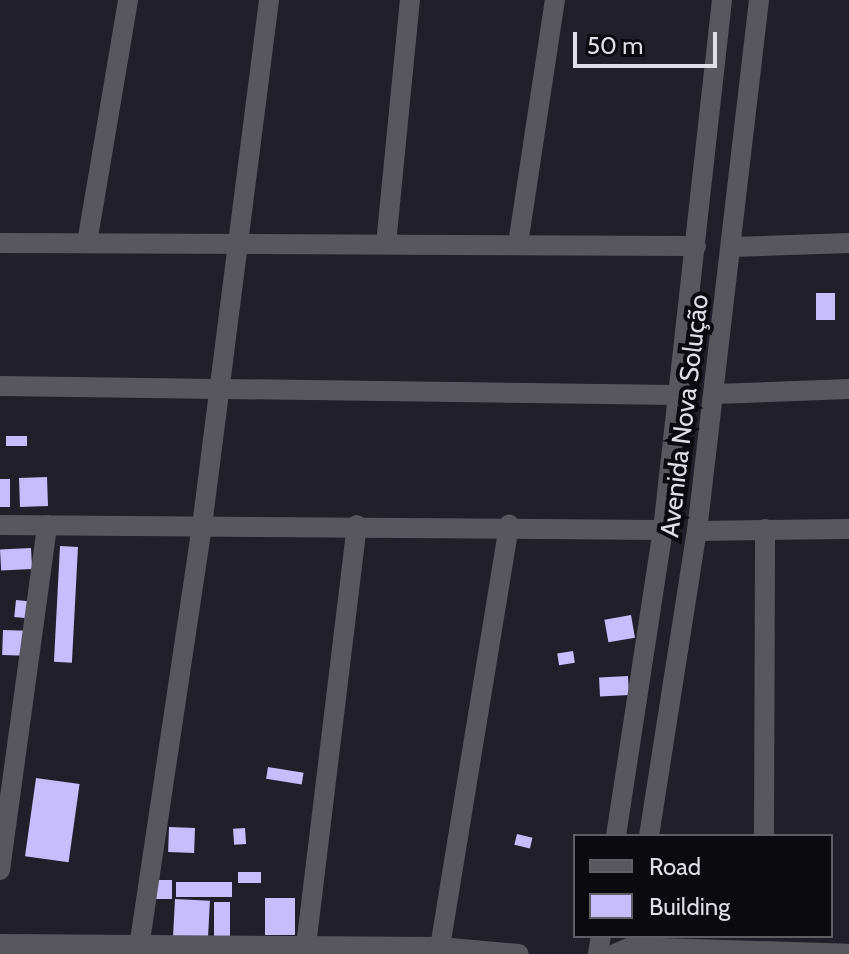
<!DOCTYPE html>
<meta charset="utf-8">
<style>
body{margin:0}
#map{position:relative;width:849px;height:954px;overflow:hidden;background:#211f2a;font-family:Cabin,sans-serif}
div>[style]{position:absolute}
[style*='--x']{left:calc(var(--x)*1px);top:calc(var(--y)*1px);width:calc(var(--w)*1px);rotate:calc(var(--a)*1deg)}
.building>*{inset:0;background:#c7bcfc;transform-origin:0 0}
.minor>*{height:20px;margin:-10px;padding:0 10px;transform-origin:10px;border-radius:10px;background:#58575d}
span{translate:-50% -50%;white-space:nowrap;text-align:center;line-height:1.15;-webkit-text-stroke:8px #0a0a0f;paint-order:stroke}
.street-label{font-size:26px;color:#dfdee6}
.legend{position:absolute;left:573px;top:834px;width:260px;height:104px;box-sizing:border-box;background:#0a0a0f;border:2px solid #5f5f65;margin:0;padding:10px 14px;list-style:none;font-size:24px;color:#dfdee6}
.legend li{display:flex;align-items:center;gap:16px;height:40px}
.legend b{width:40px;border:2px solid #5f5f65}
.scale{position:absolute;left:573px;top:32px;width:144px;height:36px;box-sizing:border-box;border:4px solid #dfdee6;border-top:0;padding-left:10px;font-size:24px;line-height:28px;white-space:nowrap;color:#dfdee6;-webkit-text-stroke:6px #0a0a0f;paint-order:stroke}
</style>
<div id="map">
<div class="building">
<div style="left:816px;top:293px;width:19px;height:27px"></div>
<div style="left:27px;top:436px;width:10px;height:21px;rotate:90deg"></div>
<div style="left:47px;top:477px;width:29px;height:28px;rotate:88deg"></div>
<div style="left:0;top:479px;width:10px;height:28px"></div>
<div style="left:60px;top:546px;width:18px;height:116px;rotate:3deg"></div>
<div style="left:31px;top:548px;width:21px;height:31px;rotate:87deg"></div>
<div style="left:16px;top:600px;width:20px;height:17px;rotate:6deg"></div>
<div style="left:631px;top:615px;width:23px;height:27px;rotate:80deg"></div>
<div style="left:3px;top:630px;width:24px;height:25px;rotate:2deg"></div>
<div style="left:573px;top:651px;width:12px;height:16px;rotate:81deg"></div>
<div style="left:628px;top:676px;width:19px;height:29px;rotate:87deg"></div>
<div style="left:268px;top:767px;width:36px;height:12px;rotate:9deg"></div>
<div style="left:36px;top:778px;width:44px;height:79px;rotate:8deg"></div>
<div style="left:169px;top:827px;width:26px;height:25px;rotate:2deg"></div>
<div style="left:245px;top:828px;width:16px;height:12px;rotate:86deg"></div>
<div style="left:517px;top:834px;width:16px;height:11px;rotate:14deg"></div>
<div style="left:238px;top:872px;width:23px;height:11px"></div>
<div style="left:152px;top:880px;width:20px;height:19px"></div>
<div style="left:176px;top:882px;width:56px;height:15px"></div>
<div style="left:265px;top:898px;width:30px;height:37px"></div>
<div style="left:175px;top:899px;width:35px;height:38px;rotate:3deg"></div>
<div style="left:214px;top:902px;width:16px;height:39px"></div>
</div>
<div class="minor">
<div style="--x:0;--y:243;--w:696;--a:0.25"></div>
<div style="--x:87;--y:243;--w:246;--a:-80.4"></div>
<div style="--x:386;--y:244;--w:245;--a:-84.4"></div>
<div style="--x:518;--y:244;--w:247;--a:-81.4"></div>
<div style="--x:732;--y:247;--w:117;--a:-2"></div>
<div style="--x:0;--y:386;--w:678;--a:0.76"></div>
<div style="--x:715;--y:394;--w:134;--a:-2.1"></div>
<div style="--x:0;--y:525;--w:663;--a:0.43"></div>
<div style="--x:697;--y:531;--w:152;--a:-0.8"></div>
<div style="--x:616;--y:836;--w:310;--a:-81.3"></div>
<div style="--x:663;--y:530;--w:533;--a:-83.65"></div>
<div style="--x:649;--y:836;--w:309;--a:-81.1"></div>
<div style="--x:697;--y:531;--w:535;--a:-83.34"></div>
<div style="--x:764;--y:836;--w:307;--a:-89.8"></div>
<div style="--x:0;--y:870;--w:348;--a:-82.2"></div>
<div style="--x:0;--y:944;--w:440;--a:0.4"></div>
<div style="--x:440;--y:947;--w:79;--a:5.1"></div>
<div style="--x:306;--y:946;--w:424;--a:-83.1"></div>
<div style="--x:440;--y:947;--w:428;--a:-80.7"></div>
<div style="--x:138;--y:954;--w:433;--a:-81.5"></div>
<div style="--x:202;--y:526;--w:530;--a:-82.74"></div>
<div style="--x:598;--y:954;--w:18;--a:-81"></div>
<div style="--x:615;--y:954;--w:17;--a:-24"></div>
<div style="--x:631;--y:947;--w:218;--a:1.8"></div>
</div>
<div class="street-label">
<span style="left:685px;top:416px;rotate:-83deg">Avenida Nova Solução</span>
</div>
<ul class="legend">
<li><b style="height:10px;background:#58575d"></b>Road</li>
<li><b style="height:22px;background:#c7bcfc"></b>Building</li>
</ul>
<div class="scale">50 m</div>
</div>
